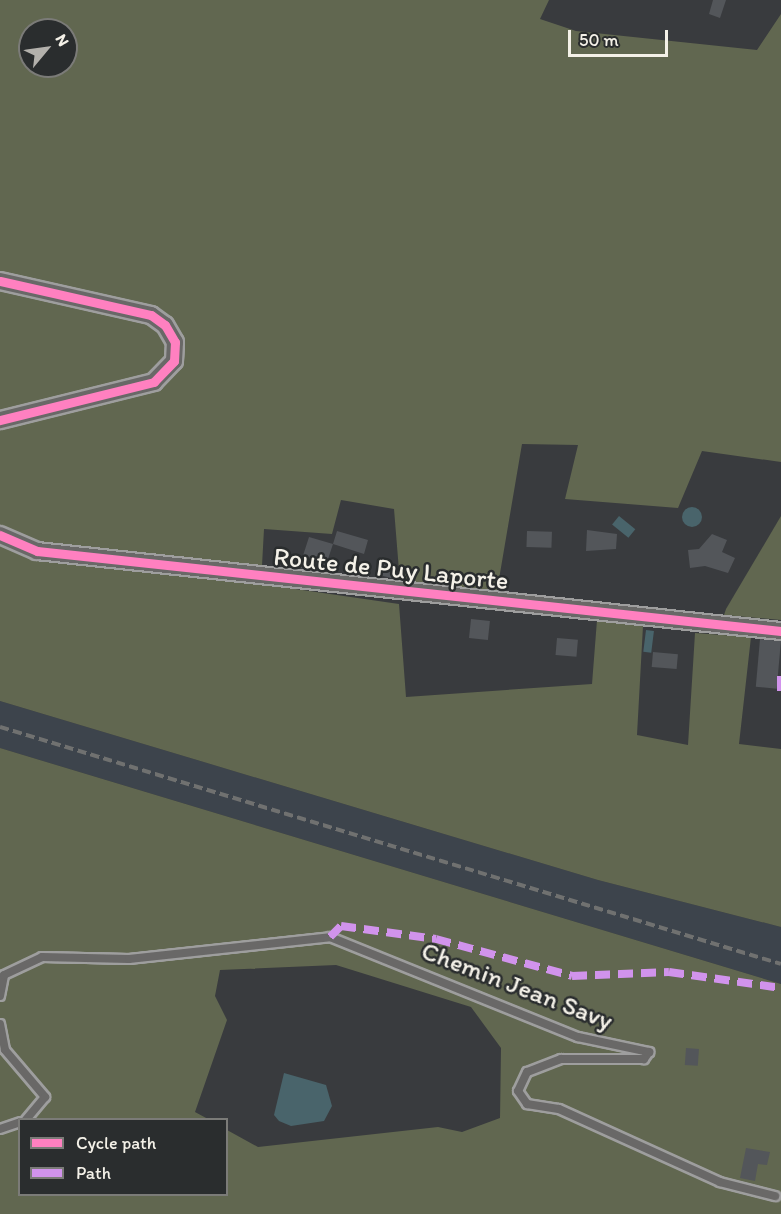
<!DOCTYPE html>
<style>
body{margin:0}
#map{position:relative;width:781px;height:1214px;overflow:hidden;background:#393b3e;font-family:Itim,sans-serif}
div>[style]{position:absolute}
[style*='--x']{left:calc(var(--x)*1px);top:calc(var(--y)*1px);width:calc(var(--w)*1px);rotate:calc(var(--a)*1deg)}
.built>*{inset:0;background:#3d444c}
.green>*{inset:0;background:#616750}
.water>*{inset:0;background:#49646b;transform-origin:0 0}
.round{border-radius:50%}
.building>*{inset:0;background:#53565a;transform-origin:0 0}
.roads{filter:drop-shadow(2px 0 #9e9e9e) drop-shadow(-2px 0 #9e9e9e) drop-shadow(0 2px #9e9e9e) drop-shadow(0 -2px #9e9e9e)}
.lane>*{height:8px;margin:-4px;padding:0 4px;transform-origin:4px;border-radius:4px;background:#696867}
.street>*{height:16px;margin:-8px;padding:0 8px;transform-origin:8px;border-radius:8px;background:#696867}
.rail>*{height:4px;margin-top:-2px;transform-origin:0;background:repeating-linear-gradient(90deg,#707170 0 9px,transparent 0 13.5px)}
.quiet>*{height:8px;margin-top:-4px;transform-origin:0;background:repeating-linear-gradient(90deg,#d193ec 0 15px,transparent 0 23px)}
.cycleway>*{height:9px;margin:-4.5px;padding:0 4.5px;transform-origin:4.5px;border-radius:4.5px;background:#ff80c0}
span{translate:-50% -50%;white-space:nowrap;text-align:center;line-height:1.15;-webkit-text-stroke:5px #2a2d2e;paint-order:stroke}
.street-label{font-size:26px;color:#f4f1e8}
.legend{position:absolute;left:18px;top:1118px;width:210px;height:78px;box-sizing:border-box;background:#2a2d2e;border:2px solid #7b7b78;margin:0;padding:8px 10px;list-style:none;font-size:18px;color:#f4f1e8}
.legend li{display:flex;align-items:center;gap:12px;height:30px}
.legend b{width:30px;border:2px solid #7b7b78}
.north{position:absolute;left:18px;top:18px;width:60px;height:60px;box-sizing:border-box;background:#2a2d2e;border:2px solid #7b7b78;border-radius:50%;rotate:61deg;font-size:16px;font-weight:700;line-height:24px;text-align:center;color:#f4f1e8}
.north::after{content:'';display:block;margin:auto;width:21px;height:27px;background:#b3b1ac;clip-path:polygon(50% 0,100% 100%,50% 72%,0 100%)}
.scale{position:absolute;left:568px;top:30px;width:100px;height:27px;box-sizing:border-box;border:3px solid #f4f1e8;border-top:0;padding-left:8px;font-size:18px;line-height:21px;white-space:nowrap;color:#f4f1e8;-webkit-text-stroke:4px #2a2d2e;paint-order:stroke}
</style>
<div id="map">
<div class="built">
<div style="clip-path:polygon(0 701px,598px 880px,781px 927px,781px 984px,0 748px)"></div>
</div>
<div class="green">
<div style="clip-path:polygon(evenodd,0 0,549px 0,540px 19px,576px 31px,757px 50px,781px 14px,781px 462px,702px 451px,678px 508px,565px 499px,578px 445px,522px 444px,497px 591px,400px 583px,394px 509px,341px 500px,332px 534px,264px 529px,261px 584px,399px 604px,406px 697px,592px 684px,597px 620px,643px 626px,637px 735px,688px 745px,695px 633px,751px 637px,739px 744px,781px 749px,781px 927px,598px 880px,0 701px,0 0,30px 30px,66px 30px,66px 66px,30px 66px,30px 30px)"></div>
<div style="clip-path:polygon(781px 516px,781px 620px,724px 615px,726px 609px)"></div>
<div style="clip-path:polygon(evenodd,0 748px,781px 984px,781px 1214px,0 1214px,0 748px,336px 965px,471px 1007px,501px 1048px,500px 1118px,462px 1132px,438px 1127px,258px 1147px,227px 1130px,226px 1194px,20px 1194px,20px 1120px,208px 1119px,195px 1112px,227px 1020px,215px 996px,220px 970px,336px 965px)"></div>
</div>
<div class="water">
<div class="round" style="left:682px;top:507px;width:20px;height:20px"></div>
<div style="left:619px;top:516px;width:21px;height:11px;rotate:39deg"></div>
<div style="left:646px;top:630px;width:8px;height:22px;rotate:7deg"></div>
<div style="clip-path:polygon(284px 1073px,326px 1085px,332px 1106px,324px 1121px,291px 1126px,279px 1121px,274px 1115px)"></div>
</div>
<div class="building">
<div style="clip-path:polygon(713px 0,726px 0,720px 18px,709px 14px)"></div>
<div style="clip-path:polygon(587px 530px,617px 534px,616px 549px,586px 551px)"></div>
<div style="clip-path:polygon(337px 531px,368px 540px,364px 554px,333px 544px,324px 571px,299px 568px,309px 537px,333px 544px)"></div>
<div style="left:527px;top:531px;width:25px;height:16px;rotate:2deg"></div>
<div style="clip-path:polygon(712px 534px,727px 540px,722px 552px,735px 558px,728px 573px,705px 566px,690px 568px,688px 550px,699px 549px)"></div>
<div style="left:381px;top:563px;width:21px;height:12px;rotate:14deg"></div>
<div style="left:471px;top:619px;width:19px;height:19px;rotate:6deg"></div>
<div style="left:557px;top:638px;width:21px;height:17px;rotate:5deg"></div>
<div style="left:760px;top:639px;width:21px;height:48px;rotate:5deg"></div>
<div style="left:653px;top:652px;width:25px;height:15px;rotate:5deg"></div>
<div style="left:686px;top:1048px;width:13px;height:17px;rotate:4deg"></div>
<div style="clip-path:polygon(746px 1148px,770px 1152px,767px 1165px,758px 1164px,755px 1181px,740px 1178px)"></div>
</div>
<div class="roads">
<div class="lane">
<div style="--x:0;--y:996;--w:21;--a:-79"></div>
<div style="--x:4;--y:975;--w:42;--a:-25.3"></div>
<div style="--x:42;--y:957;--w:87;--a:1.3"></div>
<div style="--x:129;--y:959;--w:202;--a:-6.2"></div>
<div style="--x:330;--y:937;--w:267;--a:22"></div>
<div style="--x:578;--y:1037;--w:73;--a:11.9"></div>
<div style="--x:649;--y:1052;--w:9;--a:126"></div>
<div style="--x:644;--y:1059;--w:83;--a:180"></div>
<div style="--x:561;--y:1059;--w:36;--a:159"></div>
<div style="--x:527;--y:1072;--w:21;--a:115"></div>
<div style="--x:518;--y:1091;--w:16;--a:55"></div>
<div style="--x:527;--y:1104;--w:32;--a:9"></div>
<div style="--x:559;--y:1109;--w:177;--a:24.4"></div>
<div style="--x:720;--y:1182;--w:57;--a:14.3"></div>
<div style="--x:0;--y:1024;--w:26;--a:79"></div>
<div style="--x:5;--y:1050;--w:62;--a:49.6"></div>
<div style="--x:45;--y:1097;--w:30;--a:130"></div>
<div style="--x:0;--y:1129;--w:21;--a:-19"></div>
</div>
<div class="street">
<div style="--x:0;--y:281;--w:155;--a:12.7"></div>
<div style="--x:151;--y:315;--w:17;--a:36"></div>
<div style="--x:165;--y:325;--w:20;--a:60"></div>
<div style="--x:175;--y:342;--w:19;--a:93"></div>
<div style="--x:174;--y:361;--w:29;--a:134"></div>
<div style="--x:154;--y:382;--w:159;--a:166.1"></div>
<div style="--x:0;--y:535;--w:40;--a:23.4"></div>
<div style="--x:37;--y:551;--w:748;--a:6.14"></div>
</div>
</div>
<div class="rail">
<div style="--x:0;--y:727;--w:816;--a:16.88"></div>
</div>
<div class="quiet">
<div style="--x:781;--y:676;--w:16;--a:90"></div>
<div style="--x:330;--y:937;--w:16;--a:-45"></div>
<div style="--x:341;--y:926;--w:96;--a:7.8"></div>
<div style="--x:436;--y:939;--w:141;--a:15.2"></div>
<div style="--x:572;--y:976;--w:97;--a:-2.4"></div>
<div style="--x:669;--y:972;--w:113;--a:8.1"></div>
</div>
<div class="cycleway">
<div style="--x:0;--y:281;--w:155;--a:12.7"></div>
<div style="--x:151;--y:315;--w:17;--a:36"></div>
<div style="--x:165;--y:325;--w:20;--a:60"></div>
<div style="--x:175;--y:342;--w:19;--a:93"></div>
<div style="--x:174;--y:361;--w:29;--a:134"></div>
<div style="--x:154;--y:382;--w:159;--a:166.1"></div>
<div style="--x:0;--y:535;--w:40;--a:23.4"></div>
<div style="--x:37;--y:551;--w:748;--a:6.14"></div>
</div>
<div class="street-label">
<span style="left:391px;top:569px;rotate:6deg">Route de Puy Laporte</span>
<span style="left:517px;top:986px;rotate:21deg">Chemin Jean Savy</span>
</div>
<ul class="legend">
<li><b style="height:8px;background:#ff80c0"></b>Cycle path</li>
<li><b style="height:8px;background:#d193ec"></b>Path</li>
</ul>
<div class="north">N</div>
<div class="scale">50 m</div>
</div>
